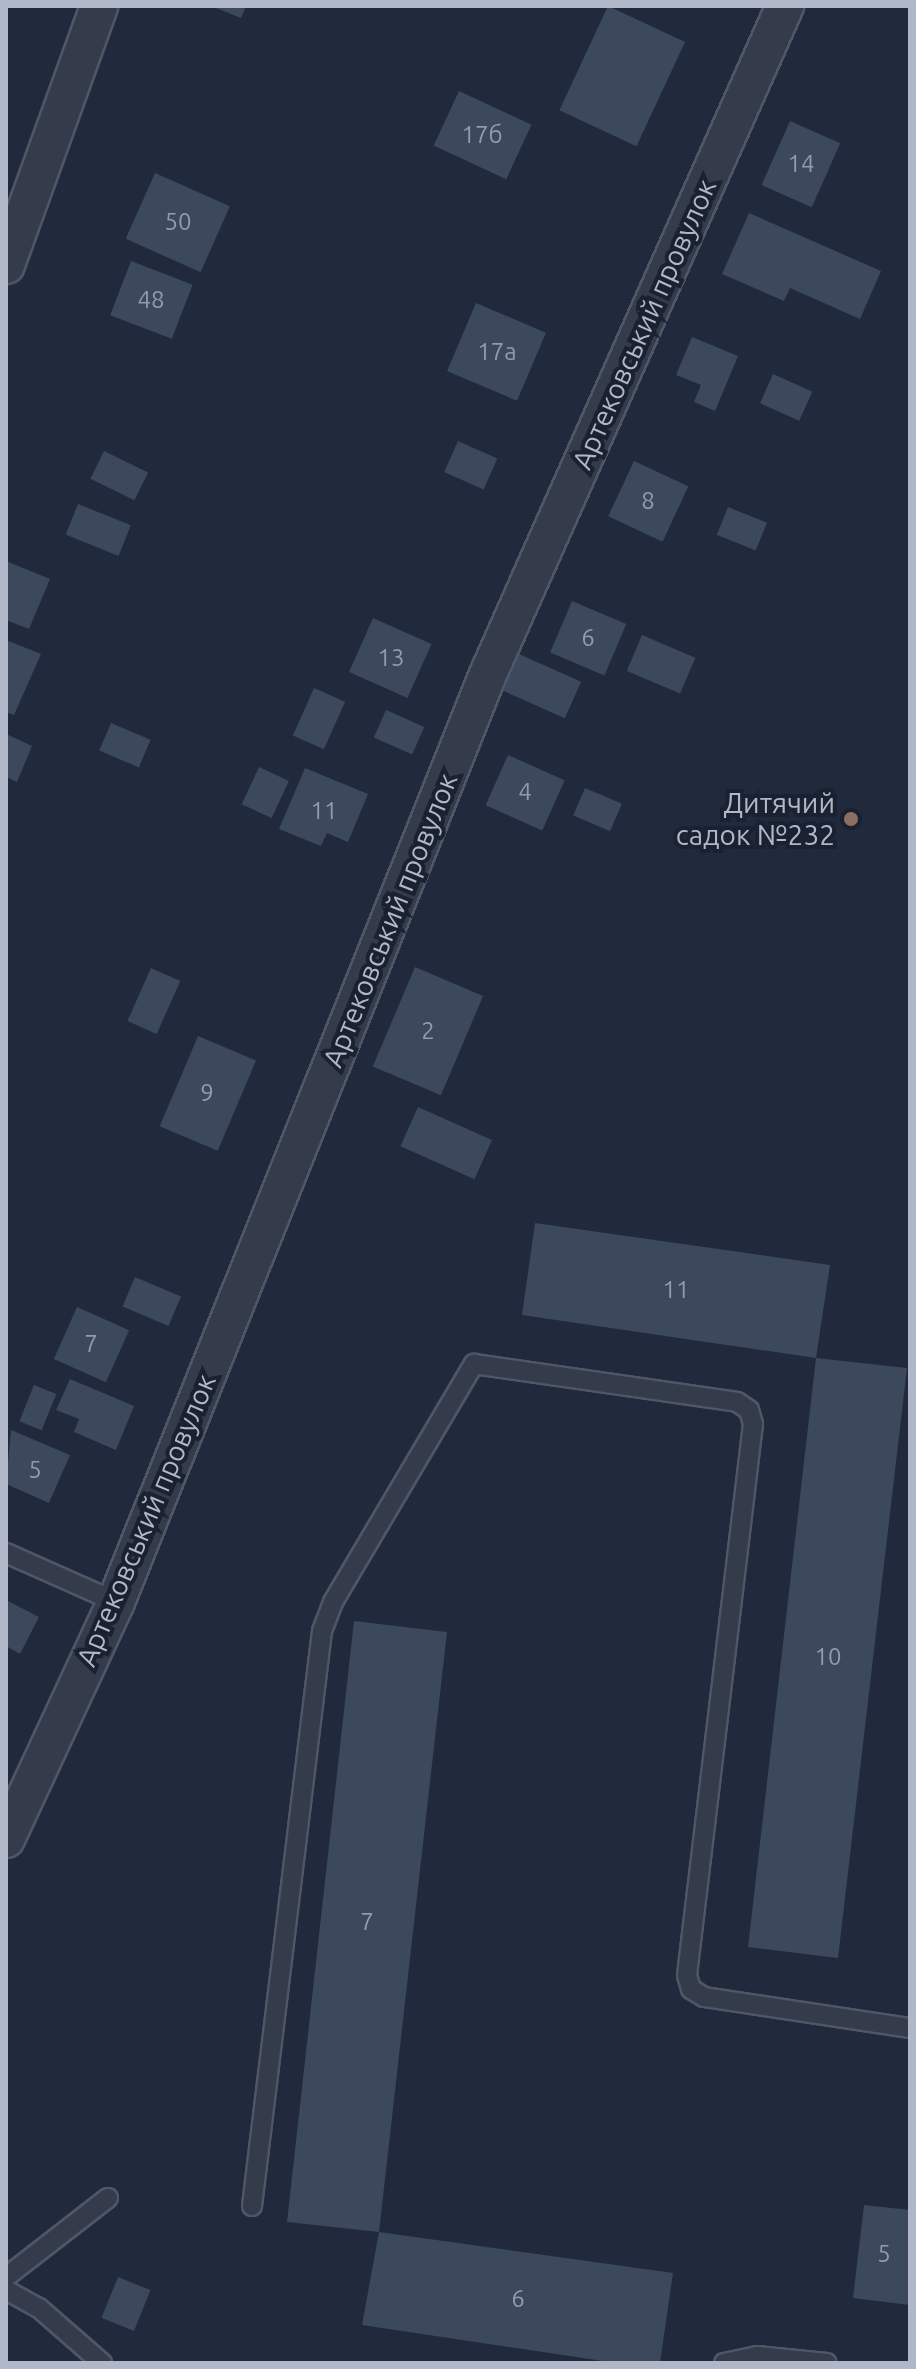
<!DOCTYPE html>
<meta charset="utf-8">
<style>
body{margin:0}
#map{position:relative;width:916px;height:2369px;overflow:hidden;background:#202a3c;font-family:Ubuntu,sans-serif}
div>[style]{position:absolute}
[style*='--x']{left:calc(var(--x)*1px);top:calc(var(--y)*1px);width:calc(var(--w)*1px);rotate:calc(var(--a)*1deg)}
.building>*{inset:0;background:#3c485b;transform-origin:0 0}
.roads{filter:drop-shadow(2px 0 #4f5767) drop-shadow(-2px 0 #4f5767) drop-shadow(0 2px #4f5767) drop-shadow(0 -2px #4f5767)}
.lane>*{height:18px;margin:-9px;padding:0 9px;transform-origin:9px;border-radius:9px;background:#343c4c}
.street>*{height:36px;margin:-18px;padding:0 18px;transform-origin:18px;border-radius:18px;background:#343c4c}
.dots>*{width:22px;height:22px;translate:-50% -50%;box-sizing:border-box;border:4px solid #1a2131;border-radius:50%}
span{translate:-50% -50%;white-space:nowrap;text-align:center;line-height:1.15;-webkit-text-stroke:8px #1a2131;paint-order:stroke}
.number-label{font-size:24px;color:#929bad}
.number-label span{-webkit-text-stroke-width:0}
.street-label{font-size:28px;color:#afb7c8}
.poi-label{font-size:28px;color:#afb7c8}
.right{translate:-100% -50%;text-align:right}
.frame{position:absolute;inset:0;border:8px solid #afb7c8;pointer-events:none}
</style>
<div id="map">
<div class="building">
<div style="clip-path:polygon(211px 6px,246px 6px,241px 18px)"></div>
<div style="left:608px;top:6px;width:85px;height:115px;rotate:25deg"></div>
<div style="left:459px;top:91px;width:80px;height:60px;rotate:25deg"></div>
<div style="left:790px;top:121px;width:55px;height:70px;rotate:24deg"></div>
<div style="left:155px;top:173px;width:82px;height:72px;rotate:24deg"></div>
<div style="clip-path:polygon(749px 213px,881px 271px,860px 319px,790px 288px,784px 301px,722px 274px)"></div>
<div style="left:131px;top:261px;width:66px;height:58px;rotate:21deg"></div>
<div style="left:476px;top:303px;width:76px;height:74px;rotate:23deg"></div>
<div style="clip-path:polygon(692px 337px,738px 356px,715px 411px,694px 402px,701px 385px,676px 375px)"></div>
<div style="left:773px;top:374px;width:43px;height:32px;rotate:24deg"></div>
<div style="left:458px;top:441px;width:43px;height:34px;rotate:24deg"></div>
<div style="left:104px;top:451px;width:49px;height:31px;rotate:26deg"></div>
<div style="left:634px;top:461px;width:60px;height:61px;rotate:25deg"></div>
<div style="left:78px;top:504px;width:57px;height:33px;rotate:22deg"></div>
<div style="left:728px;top:507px;width:42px;height:30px;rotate:22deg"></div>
<div style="clip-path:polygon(6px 561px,50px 579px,29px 629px,6px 620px)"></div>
<div style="left:572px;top:601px;width:59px;height:56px;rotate:23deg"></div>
<div style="left:373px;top:618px;width:64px;height:59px;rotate:24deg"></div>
<div style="left:642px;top:635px;width:58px;height:39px;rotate:23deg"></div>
<div style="clip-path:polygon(6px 640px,41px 654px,14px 715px,6px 712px)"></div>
<div style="left:519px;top:654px;width:68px;height:40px;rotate:24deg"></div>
<div style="left:314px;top:688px;width:34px;height:52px;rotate:24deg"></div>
<div style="left:386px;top:710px;width:42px;height:30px;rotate:24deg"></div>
<div style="left:111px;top:723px;width:43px;height:30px;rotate:23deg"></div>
<div style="clip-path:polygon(6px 734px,32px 746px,17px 782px,6px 777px)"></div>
<div style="left:508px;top:755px;width:62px;height:55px;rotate:24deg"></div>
<div style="left:259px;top:767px;width:33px;height:41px;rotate:25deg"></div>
<div style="clip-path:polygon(305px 768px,368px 794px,348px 842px,327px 833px,321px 846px,279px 829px)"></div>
<div style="left:585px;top:788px;width:40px;height:30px;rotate:23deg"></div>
<div style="left:415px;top:967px;width:74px;height:108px;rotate:23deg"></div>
<div style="left:151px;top:968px;width:32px;height:58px;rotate:24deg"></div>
<div style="left:198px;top:1036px;width:63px;height:98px;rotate:23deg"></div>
<div style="left:418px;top:1107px;width:81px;height:43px;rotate:24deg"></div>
<div style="clip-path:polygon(535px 1223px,830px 1265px,816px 1358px,907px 1368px,838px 1958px,748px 1947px,816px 1358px,522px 1315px)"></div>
<div style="left:135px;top:1277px;width:50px;height:32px;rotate:23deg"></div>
<div style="left:77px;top:1307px;width:57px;height:57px;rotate:24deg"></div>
<div style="clip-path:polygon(70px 1379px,134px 1406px,116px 1450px,74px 1432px,79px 1419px,56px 1410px)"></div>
<div style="left:34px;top:1385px;width:24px;height:39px;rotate:22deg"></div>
<div style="clip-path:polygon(11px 1430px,70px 1455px,49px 1503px,6px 1484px)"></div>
<div style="clip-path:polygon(6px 1600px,39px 1617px,20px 1654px,6px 1646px)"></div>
<div style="clip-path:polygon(354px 1621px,447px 1632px,379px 2232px,673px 2273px,660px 2363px,616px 2363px,362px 2325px,379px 2232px,287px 2222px)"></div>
<div style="clip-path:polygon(864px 2205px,910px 2210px,910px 2305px,853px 2298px)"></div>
<div style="left:118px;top:2277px;width:35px;height:44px;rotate:22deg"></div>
</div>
<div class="roads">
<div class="lane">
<div style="--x:6;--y:1553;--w:120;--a:24"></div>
<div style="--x:252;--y:2206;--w:579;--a:-83.06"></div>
<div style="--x:322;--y:1631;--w:31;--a:-69"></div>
<div style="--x:333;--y:1602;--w:277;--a:-59.4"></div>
<div style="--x:474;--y:1364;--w:266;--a:8.2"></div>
<div style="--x:737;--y:1402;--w:14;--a:34"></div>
<div style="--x:749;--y:1410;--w:15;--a:74"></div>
<div style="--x:753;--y:1424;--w:555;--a:96.83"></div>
<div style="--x:687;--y:1975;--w:15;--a:74"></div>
<div style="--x:691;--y:1989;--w:15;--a:32"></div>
<div style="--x:704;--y:1997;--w:208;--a:8.6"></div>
<div style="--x:6;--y:2277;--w:129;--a:-37.8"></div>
<div style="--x:6;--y:2290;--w:38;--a:29"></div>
<div style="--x:39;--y:2308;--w:84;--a:41.1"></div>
<div style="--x:724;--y:2363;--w:34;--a:-12"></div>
<div style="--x:757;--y:2356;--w:70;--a:5.7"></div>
</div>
<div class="street">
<div style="--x:6;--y:265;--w:275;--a:-70.2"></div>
<div style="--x:6;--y:1839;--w:261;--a:-65.1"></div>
<div style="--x:116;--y:1602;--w:1002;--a:-68.15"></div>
<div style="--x:489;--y:672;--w:729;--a:-66.04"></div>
</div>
</div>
<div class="dots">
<div style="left:851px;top:819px;background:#8d6e63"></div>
</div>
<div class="number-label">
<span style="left:482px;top:135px">17б</span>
<span style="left:801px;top:164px">14</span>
<span style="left:178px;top:222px">50</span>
<span style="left:151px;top:300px">48</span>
<span style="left:497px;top:352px">17а</span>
<span style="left:648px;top:501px">8</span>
<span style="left:588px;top:638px">6</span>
<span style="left:391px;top:658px">13</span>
<span style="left:525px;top:792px">4</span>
<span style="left:324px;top:811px">11</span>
<span style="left:428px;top:1031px">2</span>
<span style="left:207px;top:1093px">9</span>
<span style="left:676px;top:1290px">11</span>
<span style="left:91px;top:1344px">7</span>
<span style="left:35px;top:1470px">5</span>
<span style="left:828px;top:1657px">10</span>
<span style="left:367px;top:1922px">7</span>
<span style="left:884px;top:2254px">5</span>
<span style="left:518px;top:2299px">6</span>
</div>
<div class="street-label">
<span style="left:644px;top:324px;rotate:-66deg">Артековський провулок</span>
<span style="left:390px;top:920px;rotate:-68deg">Артековський провулок</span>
<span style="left:146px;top:1520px;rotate:-67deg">Артековський провулок</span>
</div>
<div class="poi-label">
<span class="right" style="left:835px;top:819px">Дитячий<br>садок №232</span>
</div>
<div class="frame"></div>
</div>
